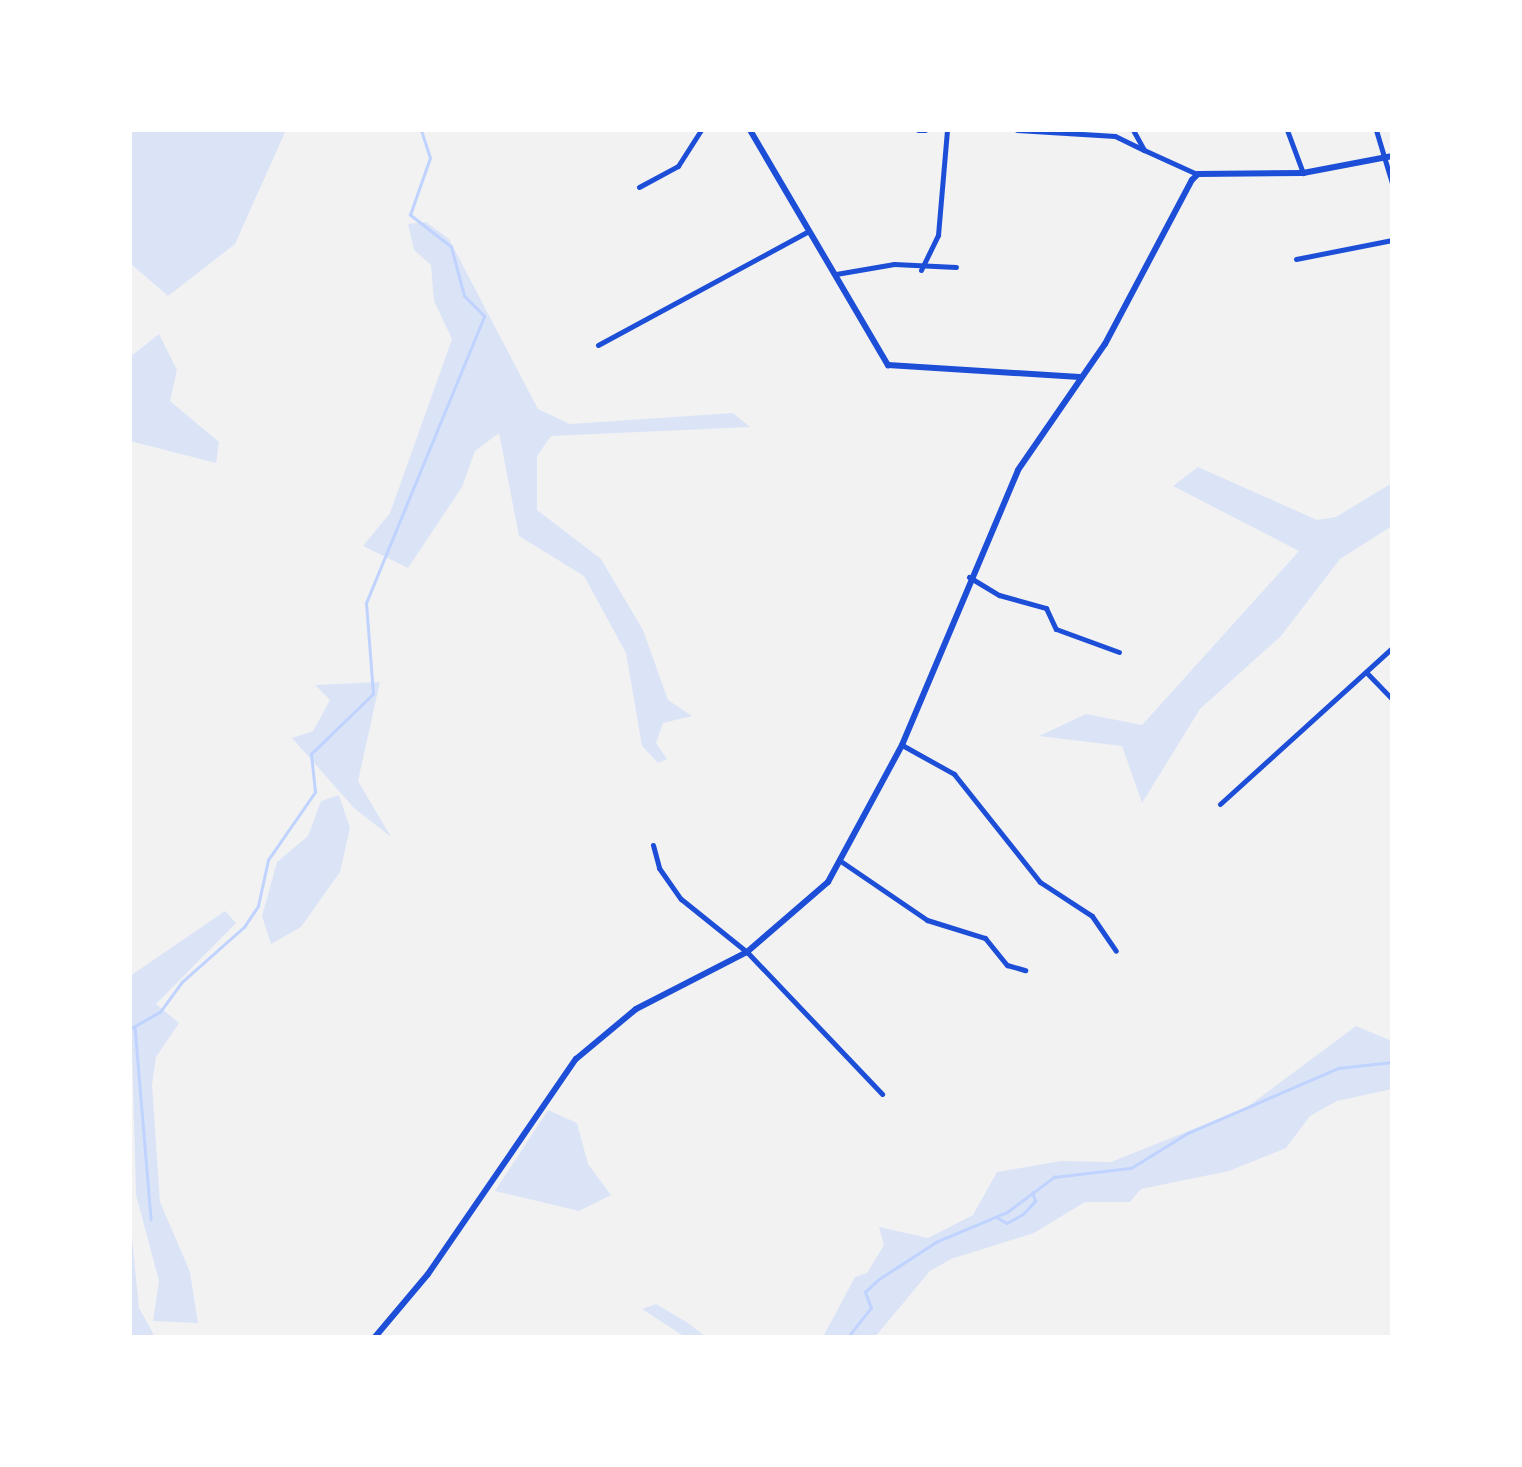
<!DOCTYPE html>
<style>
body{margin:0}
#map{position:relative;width:1522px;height:1467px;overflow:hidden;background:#f2f2f2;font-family:"Roboto Condensed",sans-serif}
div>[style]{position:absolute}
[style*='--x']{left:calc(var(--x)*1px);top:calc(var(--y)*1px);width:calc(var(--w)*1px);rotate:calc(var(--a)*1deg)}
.green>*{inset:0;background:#dbe4f7}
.stream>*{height:2.5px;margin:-1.25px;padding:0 1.25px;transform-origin:1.25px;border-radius:1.25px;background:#bfd3fe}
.minor>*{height:5px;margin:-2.5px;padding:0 2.5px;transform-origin:2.5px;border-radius:2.5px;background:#1d4ed8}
.tertiary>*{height:6px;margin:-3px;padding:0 3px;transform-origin:3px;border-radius:3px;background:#1d4ed8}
.secondary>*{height:6px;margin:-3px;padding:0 3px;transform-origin:3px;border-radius:3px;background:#1d4ed8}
span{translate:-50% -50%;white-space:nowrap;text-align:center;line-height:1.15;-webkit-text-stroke:10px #fff;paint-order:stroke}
.frame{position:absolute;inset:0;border:132px solid #fff;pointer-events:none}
</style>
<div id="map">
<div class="green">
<div style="clip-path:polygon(130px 130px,286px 130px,235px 244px,168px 296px,130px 263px)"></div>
<div style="clip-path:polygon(426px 222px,449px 239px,538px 409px,570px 424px,733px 413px,750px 427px,551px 436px,537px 456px,537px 510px,601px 559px,643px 630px,668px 700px,692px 716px,663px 723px,656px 743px,667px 759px,658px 763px,642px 746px,626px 653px,584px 576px,519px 536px,499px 433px,475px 451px,462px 487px,408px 568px,363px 546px,390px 513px,452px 339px,434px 301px,431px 265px,414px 250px,408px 224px)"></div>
<div style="clip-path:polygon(159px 334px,177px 370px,170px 401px,219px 442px,216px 463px,130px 441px,130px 357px)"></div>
<div style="clip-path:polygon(1198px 467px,1317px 520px,1336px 517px,1392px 483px,1392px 526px,1340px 559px,1281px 636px,1200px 709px,1142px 803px,1122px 746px,1039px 736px,1086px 714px,1142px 725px,1299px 551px,1173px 486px)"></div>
<div style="clip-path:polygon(380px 682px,358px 781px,391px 837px,354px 808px,292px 738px,313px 731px,330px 700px,315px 685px)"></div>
<div style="clip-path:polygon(339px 795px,350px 828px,340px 872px,301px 927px,271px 944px,262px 916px,277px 862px,308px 836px,321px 801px)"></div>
<div style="clip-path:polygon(225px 911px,236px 923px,156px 1004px,179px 1023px,156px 1057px,152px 1085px,160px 1202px,190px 1272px,198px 1323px,153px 1321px,159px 1281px,136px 1195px,130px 976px)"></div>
<div style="clip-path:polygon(1356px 1026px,1392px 1041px,1392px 1089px,1337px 1101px,1310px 1116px,1286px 1148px,1229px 1171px,1141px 1189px,1130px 1202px,1085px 1202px,1034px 1233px,951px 1259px,930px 1271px,875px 1337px,823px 1337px,855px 1277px,867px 1273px,884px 1245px,879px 1227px,928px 1238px,973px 1215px,997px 1172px,1061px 1161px,1111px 1162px,1246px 1108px)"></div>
<div style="clip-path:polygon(548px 1110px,577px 1123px,588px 1164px,611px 1195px,579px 1211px,495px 1191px)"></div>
<div style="clip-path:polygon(130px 1218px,139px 1308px,155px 1337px,130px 1337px)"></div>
<div style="clip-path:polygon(656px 1304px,688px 1323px,706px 1337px,685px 1337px,642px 1309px)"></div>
</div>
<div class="stream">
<div style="--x:135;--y:1027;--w:193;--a:85.2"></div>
<div style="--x:130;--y:1029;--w:34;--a:-30"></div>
<div style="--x:160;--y:1012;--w:37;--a:-54"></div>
<div style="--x:182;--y:982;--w:83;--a:-41.6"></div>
<div style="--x:244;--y:927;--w:25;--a:-56"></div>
<div style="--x:258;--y:906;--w:47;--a:-77.7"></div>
<div style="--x:268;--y:860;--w:83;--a:-55.3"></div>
<div style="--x:315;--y:792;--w:38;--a:-96"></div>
<div style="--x:311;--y:754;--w:86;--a:-44.1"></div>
<div style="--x:373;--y:694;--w:91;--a:-94.4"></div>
<div style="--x:366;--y:603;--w:310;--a:-67.6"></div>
<div style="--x:484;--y:316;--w:28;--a:-135"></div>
<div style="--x:464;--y:296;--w:51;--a:-104.9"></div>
<div style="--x:451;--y:247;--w:52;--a:-142"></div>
<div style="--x:410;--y:215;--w:60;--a:-70.7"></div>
<div style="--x:430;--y:158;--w:29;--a:-108"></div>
<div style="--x:998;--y:1218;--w:10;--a:29"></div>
<div style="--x:1007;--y:1223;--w:18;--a:-29"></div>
<div style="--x:1023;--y:1214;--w:18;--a:-47"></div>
<div style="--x:1035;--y:1201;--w:9;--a:-108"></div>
<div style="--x:848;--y:1337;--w:37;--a:-52"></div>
<div style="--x:871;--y:1308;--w:17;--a:-111"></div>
<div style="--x:865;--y:1292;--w:19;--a:-43"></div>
<div style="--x:879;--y:1279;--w:68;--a:-33"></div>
<div style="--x:936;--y:1242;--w:77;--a:-22.9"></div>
<div style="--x:1007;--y:1212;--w:59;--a:-36.7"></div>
<div style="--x:1054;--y:1177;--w:78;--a:-6.7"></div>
<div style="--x:1131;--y:1168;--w:67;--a:-31.6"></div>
<div style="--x:1188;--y:1133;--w:163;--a:-23.4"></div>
<div style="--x:1338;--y:1068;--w:54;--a:-6.3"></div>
</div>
<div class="minor">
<div style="--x:918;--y:130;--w:7;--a:0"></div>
<div style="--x:1017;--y:130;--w:98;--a:3.5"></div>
<div style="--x:1115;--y:136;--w:32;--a:26"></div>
<div style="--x:1133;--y:130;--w:23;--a:61"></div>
<div style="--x:1144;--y:150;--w:58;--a:24.4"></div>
<div style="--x:1287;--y:130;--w:46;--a:69.6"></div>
<div style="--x:1376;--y:130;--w:55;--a:73.2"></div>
<div style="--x:639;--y:187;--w:44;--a:-28.3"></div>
<div style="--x:678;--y:166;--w:43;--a:-57.4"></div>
<div style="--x:1296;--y:259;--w:98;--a:-11.2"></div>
<div style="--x:921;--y:270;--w:39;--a:-64"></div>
<div style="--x:938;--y:235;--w:105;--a:-85.1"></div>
<div style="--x:836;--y:274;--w:59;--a:-9.8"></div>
<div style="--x:894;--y:264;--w:62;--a:2.8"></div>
<div style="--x:598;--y:345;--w:238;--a:-28.4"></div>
<div style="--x:969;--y:577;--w:35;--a:31"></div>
<div style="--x:999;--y:595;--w:49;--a:15.5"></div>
<div style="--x:1046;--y:608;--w:23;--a:65"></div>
<div style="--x:1056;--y:629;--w:67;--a:20.1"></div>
<div style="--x:1366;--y:672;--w:37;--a:46"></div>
<div style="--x:902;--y:745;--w:60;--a:29.1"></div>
<div style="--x:954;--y:774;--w:138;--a:51.5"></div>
<div style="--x:1040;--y:882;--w:62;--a:33.2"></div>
<div style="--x:1092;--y:916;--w:42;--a:55.6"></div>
<div style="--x:1220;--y:804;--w:232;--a:-42.2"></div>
<div style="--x:653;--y:845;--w:24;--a:75"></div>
<div style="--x:659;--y:868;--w:38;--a:55"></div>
<div style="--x:681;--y:899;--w:85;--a:38.8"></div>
<div style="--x:747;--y:952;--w:196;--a:46.4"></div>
<div style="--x:842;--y:862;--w:103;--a:34.3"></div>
<div style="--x:927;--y:920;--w:61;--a:17.2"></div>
<div style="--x:985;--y:938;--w:35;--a:51"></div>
<div style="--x:1007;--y:965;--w:19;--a:16"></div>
</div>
<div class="tertiary">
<div style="--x:750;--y:130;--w:273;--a:59.6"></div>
<div style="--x:888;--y:365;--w:192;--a:3.6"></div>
</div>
<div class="secondary">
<div style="--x:375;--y:1337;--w:82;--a:-49.9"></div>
<div style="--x:428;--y:1274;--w:261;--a:-55.5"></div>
<div style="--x:576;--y:1059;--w:78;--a:-39.8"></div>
<div style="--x:636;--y:1009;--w:125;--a:-27.2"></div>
<div style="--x:747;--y:952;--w:107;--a:-40.8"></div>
<div style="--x:828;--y:882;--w:156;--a:-61.6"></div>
<div style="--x:902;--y:745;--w:298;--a:-67.1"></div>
<div style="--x:1018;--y:470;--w:153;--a:-55.4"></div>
<div style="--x:1105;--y:344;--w:186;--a:-62.1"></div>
<div style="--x:1192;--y:180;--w:8;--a:-45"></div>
<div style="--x:1198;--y:174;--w:105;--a:-0.5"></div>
<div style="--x:1303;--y:173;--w:91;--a:-10.8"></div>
</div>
<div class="frame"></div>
</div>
